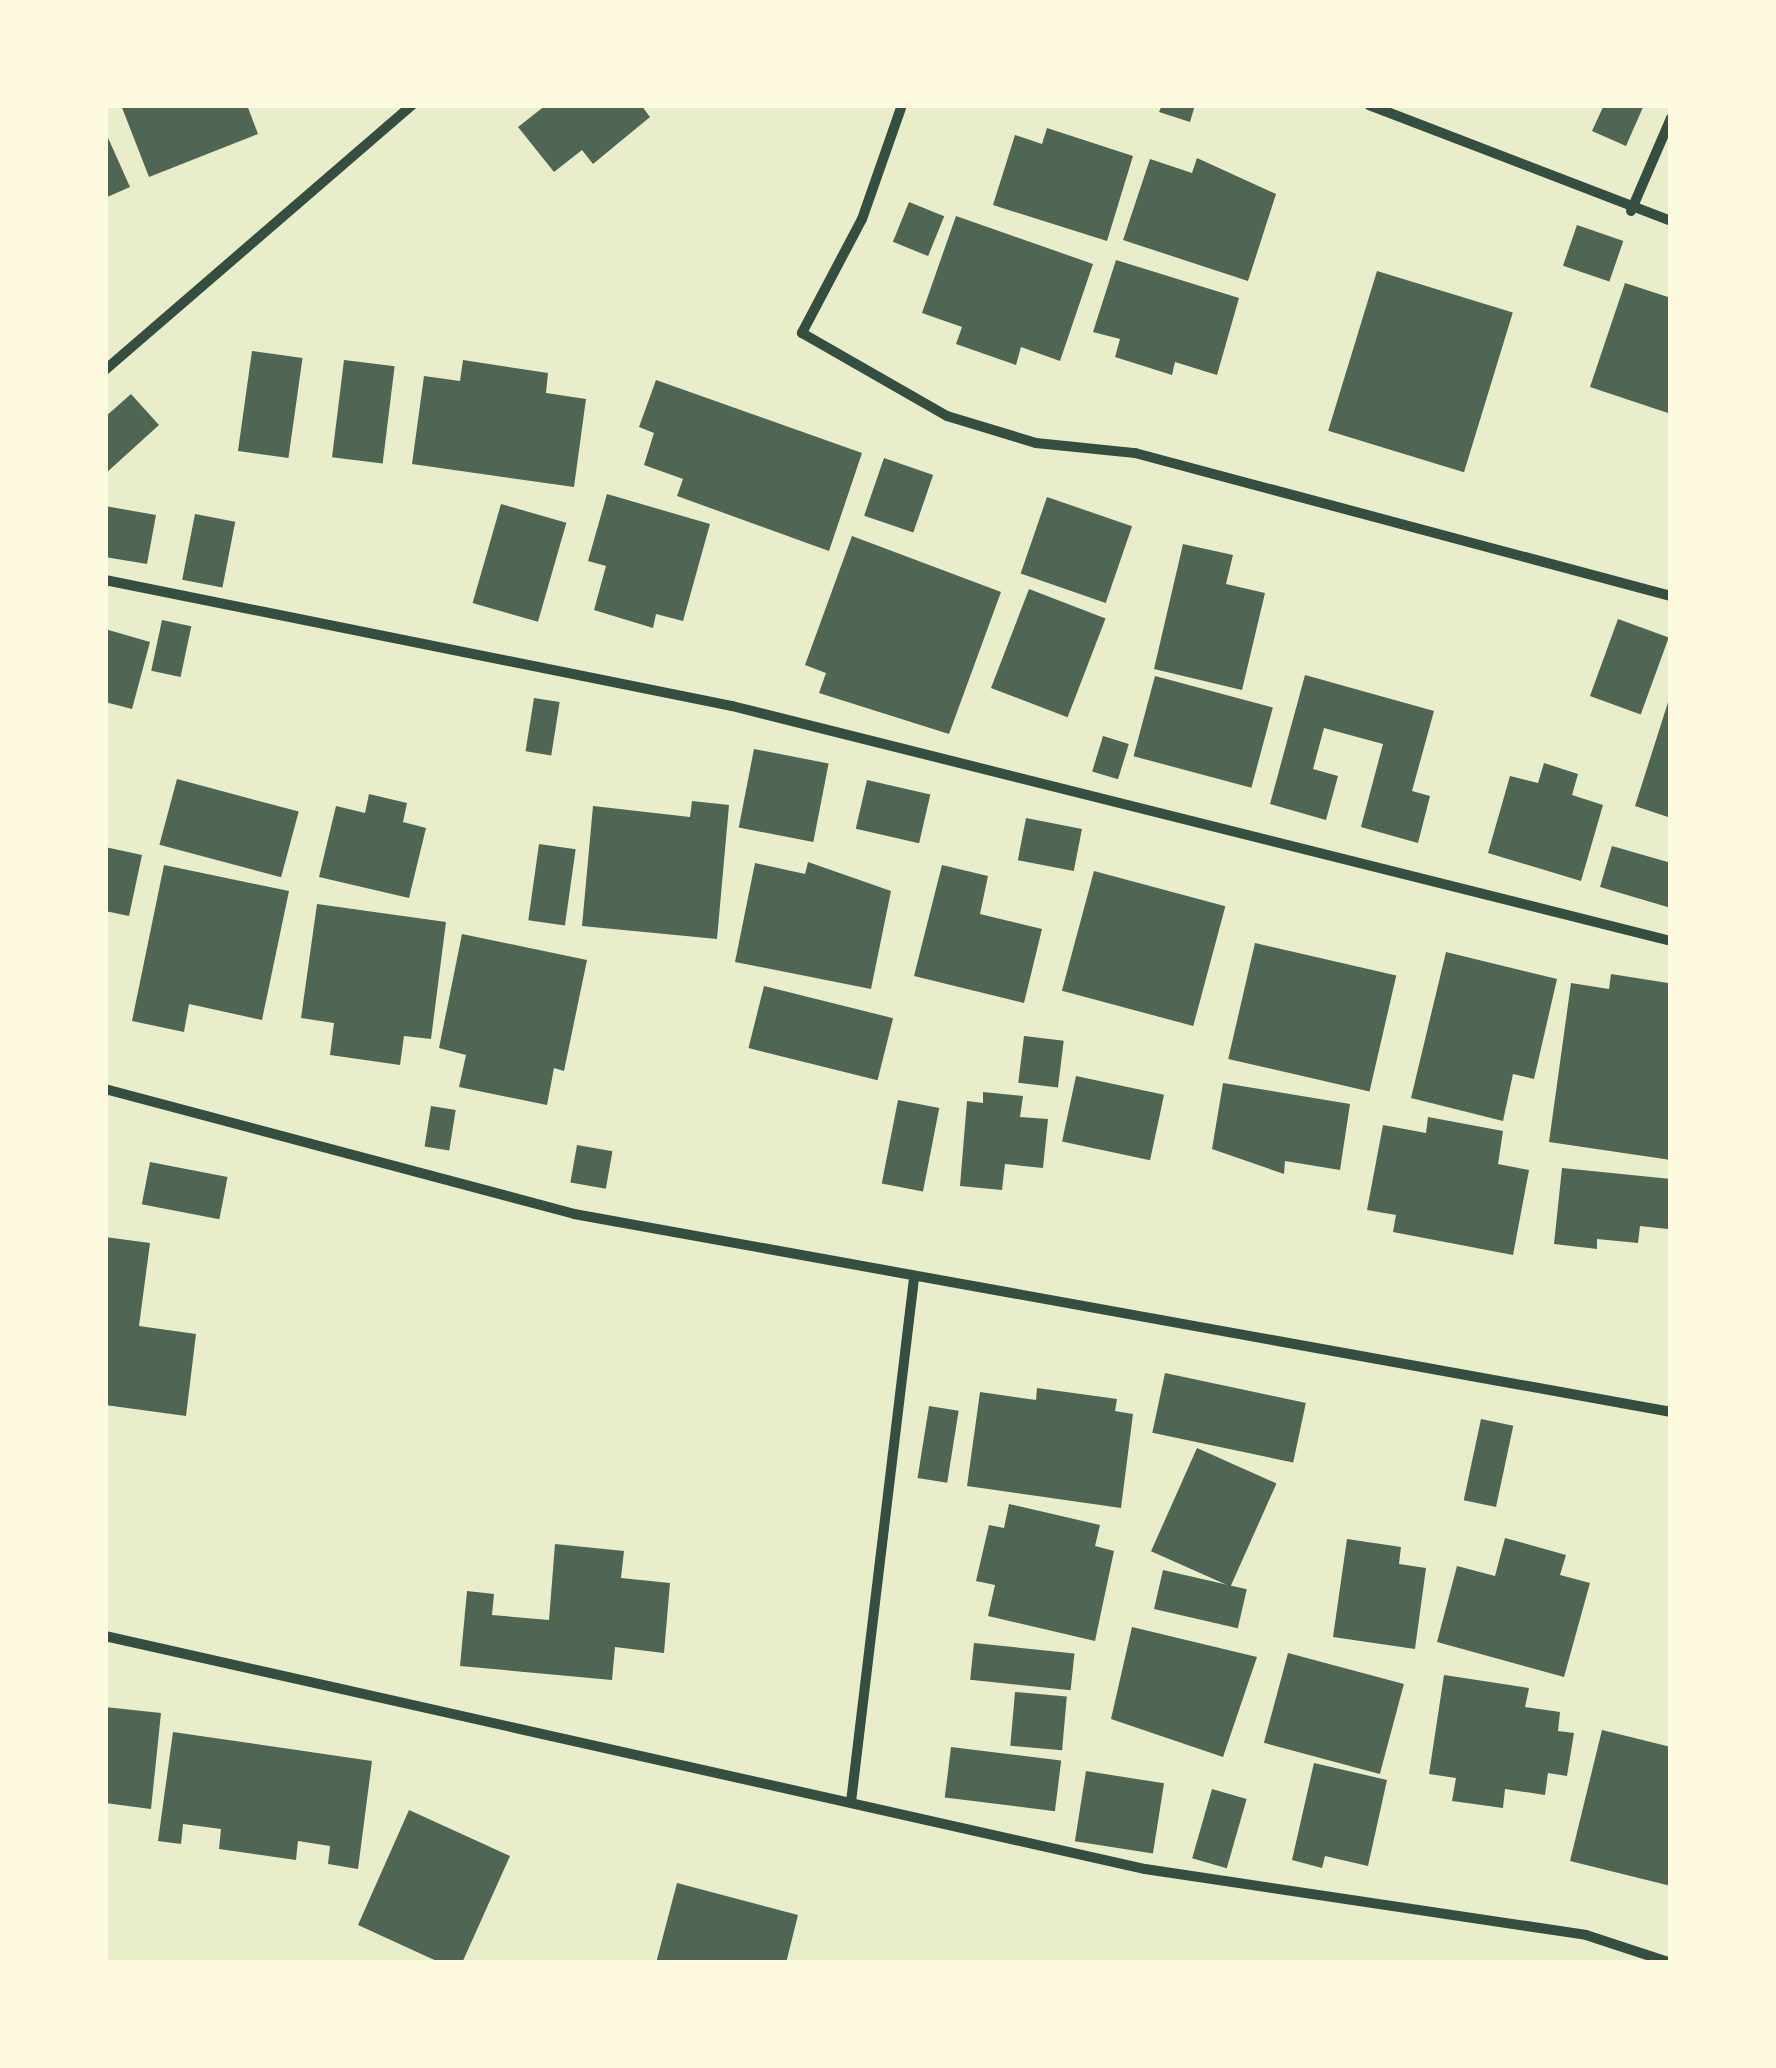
<!DOCTYPE html>
<style>
body{margin:0}
#map{position:relative;width:1776px;height:2068px;overflow:hidden;background:#e9edc9;font-family:"PT Sans",sans-serif}
div>[style]{position:absolute}
[style*='--x']{left:calc(var(--x)*1px);top:calc(var(--y)*1px);width:calc(var(--w)*1px);rotate:calc(var(--a)*1deg)}
.building>*{inset:0;background:#4f6655;transform-origin:0 0}
.minor>*{height:10px;margin:-5px;padding:0 5px;transform-origin:5px;border-radius:5px;background:#344e41}
span{translate:-50% -50%;white-space:nowrap;text-align:center;line-height:1.15;-webkit-text-stroke:10px #fefae0;paint-order:stroke}
.frame{position:absolute;inset:0;border:108px solid #fefae0;pointer-events:none}
</style>
<div id="map">
<div class="building">
<div style="clip-path:polygon(121px 105px,247px 105px,258px 134px,149px 177px)"></div>
<div style="clip-path:polygon(546px 105px,641px 105px,650px 117px,593px 164px,582px 150px,554px 172px,518px 127px)"></div>
<div style="clip-path:polygon(1162px 105px,1195px 105px,1190px 122px,1159px 112px)"></div>
<div style="clip-path:polygon(1604px 105px,1644px 105px,1626px 146px,1592px 131px)"></div>
<div style="clip-path:polygon(1047px 128px,1133px 156px,1107px 241px,993px 205px,1015px 135px,1042px 144px)"></div>
<div style="clip-path:polygon(105px 131px,130px 187px,105px 198px)"></div>
<div style="clip-path:polygon(1197px 158px,1276px 194px,1248px 281px,1123px 240px,1150px 159px,1192px 173px)"></div>
<div style="left:909px;top:202px;width:38px;height:43px;rotate:22deg"></div>
<div style="clip-path:polygon(956px 216px,1093px 264px,1060px 361px,1021px 347px,1016px 365px,956px 344px,962px 327px,922px 313px)"></div>
<div style="left:1577px;top:225px;width:49px;height:43px;rotate:19deg"></div>
<div style="clip-path:polygon(1116px 260px,1239px 298px,1217px 375px,1175px 362px,1172px 375px,1115px 357px,1120px 339px,1093px 332px)"></div>
<div style="left:1377px;top:271px;width:142px;height:167px;rotate:17deg"></div>
<div style="clip-path:polygon(1625px 283px,1671px 298px,1671px 414px,1590px 387px)"></div>
<div style="left:252px;top:351px;width:51px;height:101px;rotate:8deg"></div>
<div style="left:344px;top:360px;width:51px;height:98px;rotate:7deg"></div>
<div style="clip-path:polygon(463px 360px,548px 373px,546px 393px,586px 399px,574px 487px,412px 464px,424px 376px,460px 381px)"></div>
<div style="clip-path:polygon(656px 380px,862px 453px,829px 551px,677px 496px,683px 479px,644px 465px,654px 433px,639px 427px)"></div>
<div style="clip-path:polygon(131px 394px,159px 425px,105px 474px,105px 417px)"></div>
<div style="left:884px;top:458px;width:52px;height:61px;rotate:19deg"></div>
<div style="clip-path:polygon(607px 494px,710px 524px,683px 621px,656px 614px,653px 628px,594px 610px,606px 566px,588px 561px)"></div>
<div style="left:1047px;top:497px;width:90px;height:81px;rotate:19deg"></div>
<div style="left:501px;top:504px;width:68px;height:103px;rotate:16deg"></div>
<div style="clip-path:polygon(105px 506px,156px 515px,147px 564px,105px 557px)"></div>
<div style="left:195px;top:514px;width:41px;height:67px;rotate:11deg"></div>
<div style="clip-path:polygon(852px 536px,1001px 592px,949px 734px,819px 693px,826px 673px,805px 665px)"></div>
<div style="clip-path:polygon(1183px 544px,1233px 555px,1226px 584px,1265px 593px,1242px 690px,1154px 669px)"></div>
<div style="left:1029px;top:589px;width:82px;height:106px;rotate:21deg"></div>
<div style="left:1618px;top:619px;width:54px;height:82px;rotate:20deg"></div>
<div style="left:162px;top:620px;width:30px;height:52px;rotate:12deg"></div>
<div style="clip-path:polygon(105px 629px,150px 642px,132px 709px,105px 702px)"></div>
<div style="clip-path:polygon(1305px 675px,1434px 711px,1412px 791px,1430px 796px,1418px 843px,1361px 827px,1383px 744px,1324px 728px,1313px 769px,1338px 776px,1326px 820px,1270px 804px)"></div>
<div style="left:1155px;top:676px;width:122px;height:83px;rotate:15deg"></div>
<div style="clip-path:polygon(1670px 696px,1671px 697px,1671px 818px,1635px 806px)"></div>
<div style="left:534px;top:698px;width:26px;height:54px;rotate:9deg"></div>
<div style="left:1103px;top:736px;width:27px;height:37px;rotate:17deg"></div>
<div style="left:754px;top:749px;width:76px;height:80px;rotate:11deg"></div>
<div style="clip-path:polygon(1544px 763px,1578px 774px,1572px 795px,1603px 805px,1581px 881px,1488px 853px,1510px 776px,1538px 783px)"></div>
<div style="left:177px;top:779px;width:126px;height:68px;rotate:15deg"></div>
<div style="left:867px;top:780px;width:65px;height:50px;rotate:13deg"></div>
<div style="clip-path:polygon(369px 794px,407px 803px,403px 822px,426px 828px,409px 898px,319px 877px,336px 806px,365px 813px)"></div>
<div style="clip-path:polygon(692px 801px,729px 805px,717px 939px,582px 926px,593px 806px,690px 817px)"></div>
<div style="left:1026px;top:818px;width:57px;height:43px;rotate:11deg"></div>
<div style="left:539px;top:844px;width:37px;height:77px;rotate:8deg"></div>
<div style="clip-path:polygon(1612px 846px,1671px 863px,1671px 908px,1600px 887px)"></div>
<div style="clip-path:polygon(105px 847px,142px 855px,129px 916px,105px 911px)"></div>
<div style="clip-path:polygon(808px 862px,891px 891px,871px 989px,735px 962px,755px 863px,805px 874px)"></div>
<div style="clip-path:polygon(164px 865px,289px 891px,262px 1020px,189px 1004px,184px 1032px,132px 1021px)"></div>
<div style="clip-path:polygon(942px 865px,988px 876px,980px 914px,1042px 929px,1024px 1003px,914px 976px)"></div>
<div style="left:1094px;top:871px;width:136px;height:124px;rotate:15deg"></div>
<div style="clip-path:polygon(317px 904px,446px 922px,431px 1039px,404px 1036px,400px 1065px,330px 1055px,334px 1023px,301px 1018px)"></div>
<div style="clip-path:polygon(462px 934px,587px 960px,564px 1071px,554px 1068px,547px 1105px,459px 1087px,466px 1055px,439px 1048px)"></div>
<div style="left:1255px;top:943px;width:145px;height:119px;rotate:13deg"></div>
<div style="clip-path:polygon(1446px 952px,1557px 979px,1534px 1079px,1513px 1074px,1503px 1121px,1411px 1098px)"></div>
<div style="clip-path:polygon(1611px 974px,1668px 983px,1671px 1160px,1549px 1142px,1571px 983px,1609px 989px)"></div>
<div style="left:764px;top:986px;width:133px;height:64px;rotate:14deg"></div>
<div style="left:1024px;top:1036px;width:40px;height:47px;rotate:7deg"></div>
<div style="left:1076px;top:1076px;width:90px;height:67px;rotate:12deg"></div>
<div style="clip-path:polygon(1223px 1083px,1350px 1104px,1340px 1170px,1285px 1161px,1284px 1174px,1212px 1149px)"></div>
<div style="clip-path:polygon(983px 1092px,1023px 1096px,1020px 1117px,1048px 1119px,1043px 1168px,1005px 1164px,1002px 1190px,960px 1186px,967px 1101px,983px 1103px)"></div>
<div style="left:898px;top:1100px;width:42px;height:85px;rotate:11deg"></div>
<div style="left:431px;top:1106px;width:25px;height:41px;rotate:9deg"></div>
<div style="clip-path:polygon(1428px 1117px,1503px 1131px,1498px 1164px,1529px 1170px,1513px 1255px,1393px 1232px,1396px 1215px,1367px 1210px,1383px 1125px,1426px 1133px)"></div>
<div style="left:577px;top:1145px;width:36px;height:38px;rotate:10deg"></div>
<div style="left:150px;top:1162px;width:79px;height:43px;rotate:11deg"></div>
<div style="clip-path:polygon(1562px 1168px,1671px 1179px,1668px 1229px,1640px 1226px,1638px 1243px,1597px 1239px,1597px 1249px,1554px 1244px)"></div>
<div style="clip-path:polygon(105px 1237px,150px 1243px,139px 1326px,196px 1334px,186px 1416px,105px 1405px)"></div>
<div style="left:1165px;top:1373px;width:144px;height:61px;rotate:12deg"></div>
<div style="clip-path:polygon(1037px 1388px,1117px 1399px,1115px 1411px,1133px 1414px,1121px 1508px,967px 1486px,980px 1392px,1036px 1400px)"></div>
<div style="left:929px;top:1406px;width:30px;height:73px;rotate:9deg"></div>
<div style="left:1481px;top:1419px;width:33px;height:83px;rotate:12deg"></div>
<div style="left:1197px;top:1448px;width:87px;height:113px;rotate:24deg"></div>
<div style="clip-path:polygon(1009px 1504px,1100px 1525px,1095px 1546px,1114px 1551px,1095px 1641px,988px 1616px,995px 1585px,976px 1581px,989px 1525px,1004px 1528px)"></div>
<div style="clip-path:polygon(1505px 1538px,1566px 1555px,1560px 1575px,1590px 1583px,1564px 1677px,1437px 1642px,1457px 1566px,1495px 1576px)"></div>
<div style="clip-path:polygon(1347px 1539px,1401px 1547px,1399px 1564px,1426px 1568px,1415px 1649px,1333px 1637px)"></div>
<div style="clip-path:polygon(555px 1544px,624px 1551px,621px 1578px,670px 1583px,664px 1653px,615px 1647px,612px 1680px,460px 1666px,467px 1591px,494px 1594px,492px 1615px,549px 1620px)"></div>
<div style="left:1163px;top:1570px;width:86px;height:40px;rotate:13deg"></div>
<div style="clip-path:polygon(1132px 1627px,1257px 1657px,1223px 1757px,1111px 1719px)"></div>
<div style="left:974px;top:1643px;width:101px;height:37px;rotate:6deg"></div>
<div style="left:1288px;top:1653px;width:120px;height:93px;rotate:15deg"></div>
<div style="clip-path:polygon(1444px 1675px,1529px 1688px,1525px 1707px,1560px 1712px,1558px 1731px,1574px 1733px,1567px 1776px,1548px 1773px,1545px 1795px,1505px 1789px,1503px 1808px,1452px 1801px,1456px 1778px,1429px 1774px)"></div>
<div style="left:1015px;top:1692px;width:52px;height:54px;rotate:5deg"></div>
<div style="clip-path:polygon(105px 1707px,161px 1713px,151px 1809px,105px 1803px)"></div>
<div style="clip-path:polygon(1602px 1730px,1671px 1747px,1671px 1886px,1570px 1861px)"></div>
<div style="clip-path:polygon(173px 1732px,372px 1761px,358px 1869px,328px 1864px,330px 1846px,298px 1841px,296px 1860px,219px 1849px,221px 1829px,183px 1824px,181px 1844px,158px 1841px)"></div>
<div style="left:951px;top:1747px;width:111px;height:51px;rotate:7deg"></div>
<div style="clip-path:polygon(1314px 1763px,1387px 1780px,1368px 1866px,1325px 1856px,1322px 1868px,1292px 1860px)"></div>
<div style="left:1086px;top:1771px;width:79px;height:71px;rotate:9deg"></div>
<div style="left:1212px;top:1789px;width:36px;height:72px;rotate:16deg"></div>
<div style="clip-path:polygon(409px 1810px,510px 1856px,462px 1963px,441px 1963px,358px 1925px)"></div>
<div style="clip-path:polygon(677px 1883px,798px 1915px,786px 1963px,656px 1963px)"></div>
</div>
<div class="minor">
<div style="--x:902;--y:105;--w:121;--a:109.3"></div>
<div style="--x:862;--y:219;--w:129;--a:117.8"></div>
<div style="--x:802;--y:333;--w:167;--a:29.8"></div>
<div style="--x:947;--y:416;--w:93;--a:16.9"></div>
<div style="--x:1036;--y:443;--w:100;--a:5.8"></div>
<div style="--x:1135;--y:453;--w:555;--a:14.94"></div>
<div style="--x:1369;--y:105;--w:324;--a:21"></div>
<div style="--x:1631;--y:211;--w:101;--a:-66.7"></div>
<div style="--x:105;--y:370;--w:406;--a:-40.8"></div>
<div style="--x:105;--y:580;--w:640;--a:11.36"></div>
<div style="--x:732;--y:706;--w:968;--a:14.05"></div>
<div style="--x:105;--y:1089;--w:485;--a:14.9"></div>
<div style="--x:574;--y:1214;--w:1115;--a:10.23"></div>
<div style="--x:105;--y:1636;--w:1066;--a:12.63"></div>
<div style="--x:1145;--y:1869;--w:446;--a:8.5"></div>
<div style="--x:1586;--y:1935;--w:89;--a:18.2"></div>
<div style="--x:851;--y:1802;--w:528;--a:-83.14"></div>
</div>
<div class="frame"></div>
</div>
